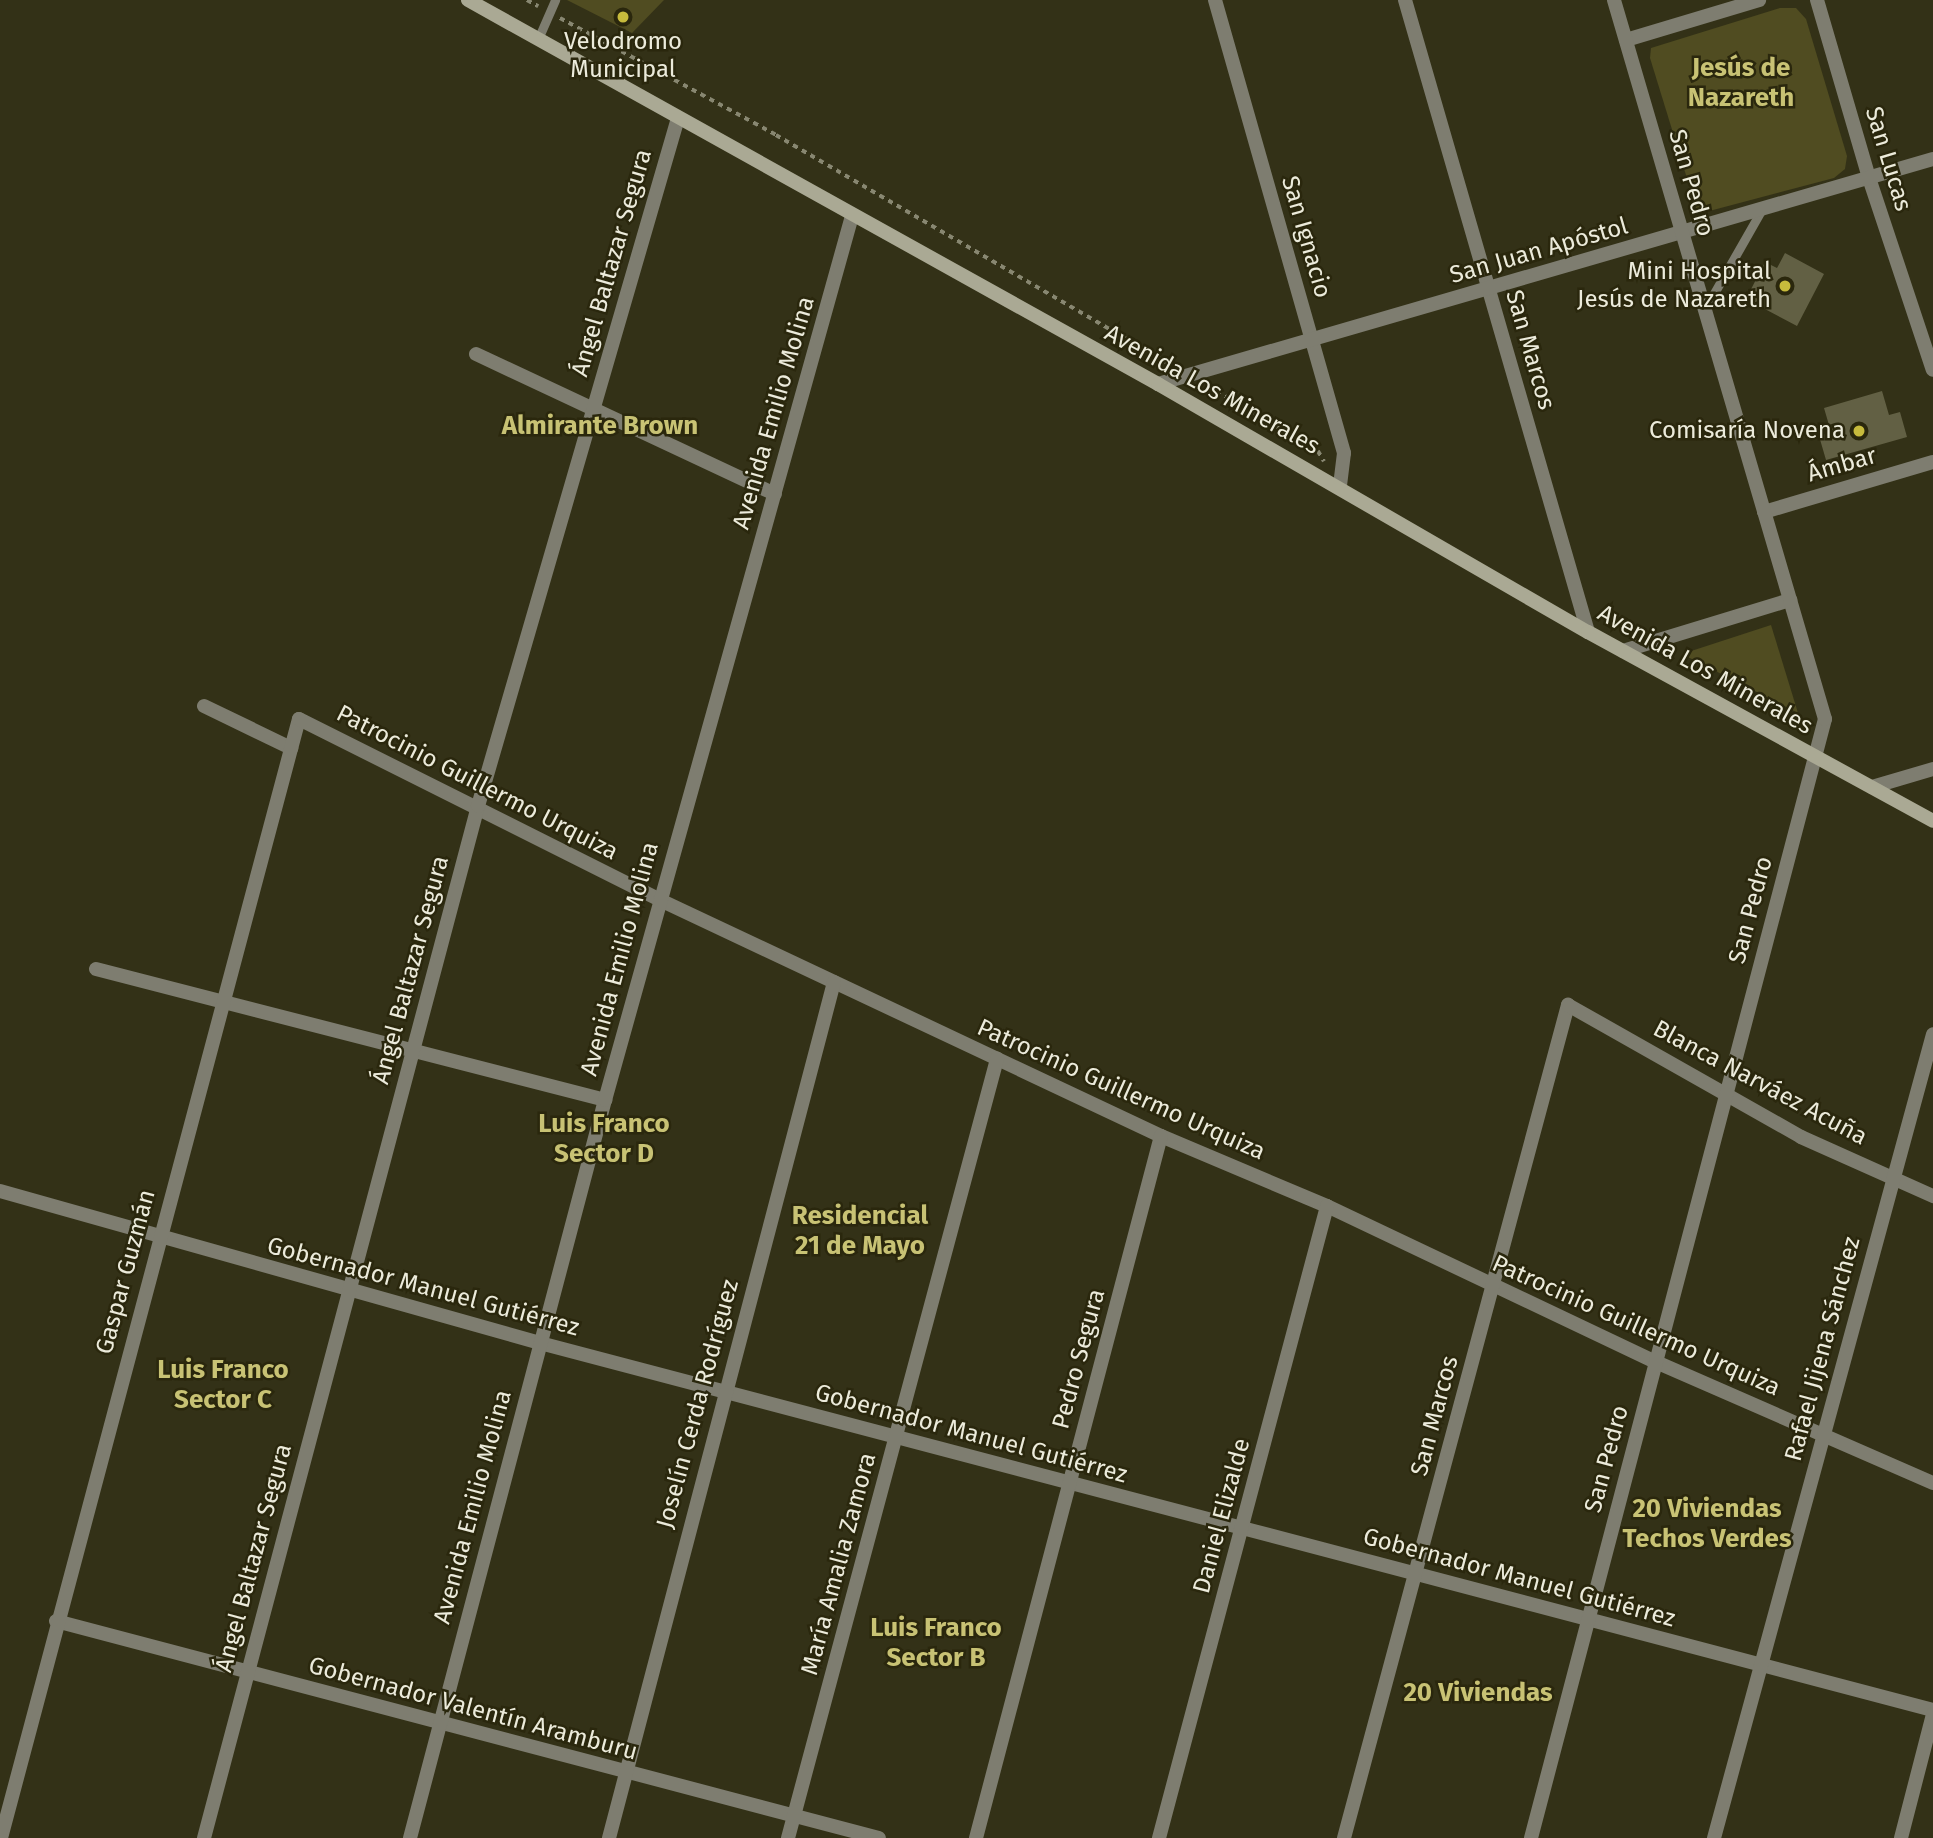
<!DOCTYPE html>
<meta charset="utf-8">
<style>
body{margin:0}
#map{position:relative;width:1933px;height:1838px;overflow:hidden;background:#333117;font-family:"Fira Sans",sans-serif}
div>[style]{position:absolute}
[style*='--x']{left:calc(var(--x)*1px);top:calc(var(--y)*1px);width:calc(var(--w)*1px);rotate:calc(var(--a)*1deg)}
.green>*{inset:0;background:#504c21}
.building>*{inset:0;background:#626044}
.path>*{height:3.5px;margin-top:-1.75px;transform-origin:0;background:repeating-linear-gradient(90deg,#888771 0 5px,transparent 0 10px)}
.service>*{height:9px;margin:-4.5px;padding:0 4.5px;transform-origin:4.5px;border-radius:4.5px;background:#7e7d70}
.minor>*{height:14px;margin:-7px;padding:0 7px;transform-origin:7px;border-radius:7px;background:#7e7d70}
.tertiary>*{height:14px;margin:-7px;padding:0 7px;transform-origin:7px;border-radius:7px;background:#7e7d70}
.secondary>*{height:14px;margin:-7px;padding:0 7px;transform-origin:7px;border-radius:7px;background:#aaa994}
.dots>*{width:19px;height:19px;translate:-50% -50%;box-sizing:border-box;border:4px solid #2a270d;border-radius:50%}
span{translate:-50% -50%;white-space:nowrap;text-align:center;line-height:1.15;-webkit-text-stroke:5px #2a270d;paint-order:stroke}
.poi-label{font-size:24px;color:#ecebdb}
.right{translate:-100% -50%;text-align:right}
.street-label{font-size:24px;color:#ecebdb}
.neighbourhood-label{font-size:26px;color:#c8c274;font-weight:700}
</style>
<div id="map">
<div class="green">
<div style="clip-path:polygon(567px 0,664px 0,632px 33px)"></div>
<div style="clip-path:polygon(1780px 8px,1796px 8px,1806px 19px,1847px 156px,1845px 169px,1834px 178px,1698px 214px,1650px 58px,1651px 48px)"></div>
<div style="clip-path:polygon(1771px 625px,1798px 713px,1682px 654px)"></div>
</div>
<div class="building">
<div style="clip-path:polygon(1785px 253px,1824px 274px,1797px 326px,1746px 299px,1765px 262px,1777px 268px)"></div>
<div style="clip-path:polygon(1882px 391px,1889px 415px,1900px 412px,1907px 437px,1826px 460px,1819px 436px,1831px 432px,1824px 408px)"></div>
</div>
<div class="path">
<div style="--x:527;--y:0;--w:13;--a:29"></div>
<div style="--x:560;--y:18;--w:246;--a:28.4"></div>
<div style="--x:776;--y:135;--w:453;--a:30.2"></div>
<div style="--x:1208;--y:386;--w:128;--a:30.6"></div>
<div style="--x:1318;--y:451;--w:12;--a:59"></div>
</div>
<div class="service">
<div style="--x:538;--y:39;--w:43;--a:-66.4"></div>
<div style="--x:1705;--y:309;--w:115;--a:-60.3"></div>
</div>
<div class="minor">
<div style="--x:1215;--y:0;--w:471;--a:74.1"></div>
<div style="--x:1344;--y:453;--w:34;--a:97"></div>
<div style="--x:1405;--y:0;--w:658;--a:73.85"></div>
<div style="--x:1817;--y:0;--w:185;--a:73.7"></div>
<div style="--x:1869;--y:178;--w:202;--a:71.6"></div>
<div style="--x:1626;--y:40;--w:139;--a:-16.7"></div>
<div style="--x:476;--y:354;--w:330;--a:25.1"></div>
<div style="--x:1158;--y:384;--w:807;--a:-16.19"></div>
<div style="--x:1764;--y:512;--w:176;--a:-16.5"></div>
<div style="--x:1623;--y:651;--w:175;--a:-17"></div>
<div style="--x:204;--y:706;--w:97;--a:25.8"></div>
<div style="--x:1872;--y:787;--w:64;--a:-16.4"></div>
<div style="--x:96;--y:969;--w:526;--a:14.43"></div>
<div style="--x:0;--y:1191;--w:561;--a:15.72"></div>
<div style="--x:540;--y:1343;--w:1441;--a:14.76"></div>
<div style="--x:56;--y:1621;--w:851;--a:14.77"></div>
<div style="--x:1;--y:1838;--w:1158;--a:-75.09"></div>
<div style="--x:299;--y:719;--w:404;--a:26.6"></div>
<div style="--x:660;--y:900;--w:554;--a:25.22"></div>
<div style="--x:1161;--y:1136;--w:180;--a:22.9"></div>
<div style="--x:1327;--y:1206;--w:364;--a:25.4"></div>
<div style="--x:1656;--y:1362;--w:302;--a:23.6"></div>
<div style="--x:204;--y:1838;--w:1068;--a:-75.13"></div>
<div style="--x:478;--y:806;--w:716;--a:-73.79"></div>
<div style="--x:609;--y:1838;--w:885;--a:-75.27"></div>
<div style="--x:788;--y:1838;--w:807;--a:-74.98"></div>
<div style="--x:976;--y:1838;--w:726;--a:-75.24"></div>
<div style="--x:1159;--y:1838;--w:654;--a:-75.11"></div>
<div style="--x:1344;--y:1838;--w:863;--a:-74.95"></div>
<div style="--x:1568;--y:1005;--w:268;--a:29.5"></div>
<div style="--x:1801;--y:1137;--w:145;--a:24.1"></div>
<div style="--x:1531;--y:1838;--w:1157;--a:-75.28"></div>
<div style="--x:1825;--y:719;--w:749;--a:-106.36"></div>
<div style="--x:1714;--y:1838;--w:833;--a:-74.76"></div>
<div style="--x:1901;--y:1838;--w:128;--a:-75.5"></div>
</div>
<div class="tertiary">
<div style="--x:410;--y:1838;--w:763;--a:-75.2"></div>
<div style="--x:605;--y:1100;--w:918;--a:-74.39"></div>
</div>
<div class="secondary">
<div style="--x:468;--y:0;--w:790;--a:29.1"></div>
<div style="--x:1158;--y:384;--w:496;--a:30"></div>
<div style="--x:1588;--y:632;--w:393;--a:28.7"></div>
</div>
<div class="dots">
<div style="left:623px;top:17px;background:#c7bb3c"></div>
<div style="left:1785px;top:286px;background:#c7bb3c"></div>
<div style="left:1859px;top:431px;background:#c7bb3c"></div>
</div>
<div class="poi-label">
<span style="left:623px;top:56px">Velodromo<br>Municipal</span>
<span class="right" style="left:1771px;top:286px">Mini Hospital<br>Jesús de Nazareth</span>
<span class="right" style="left:1845px;top:431px">Comisaría Novena</span>
</div>
<div class="street-label">
<span style="left:1888px;top:159px;rotate:73deg">San Lucas</span>
<span style="left:1691px;top:183px;rotate:74deg">San Pedro</span>
<span style="left:1306px;top:237px;rotate:74deg">San Ignacio</span>
<span style="left:1539px;top:251px;rotate:-16deg">San Juan Apóstol</span>
<span style="left:612px;top:263px;rotate:-74deg">Ángel Baltazar Segura</span>
<span style="left:1530px;top:350px;rotate:74deg">San Marcos</span>
<span style="left:1212px;top:390px;rotate:29deg">Avenida Los Minerales</span>
<span style="left:774px;top:413px;rotate:-74deg">Avenida Emilio Molina</span>
<span style="left:1842px;top:465px;rotate:-16deg">Ámbar</span>
<span style="left:1705px;top:670px;rotate:29deg">Avenida Los Minerales</span>
<span style="left:477px;top:783px;rotate:27deg">Patrocinio Guillermo Urquiza</span>
<span style="left:1751px;top:910px;rotate:-75deg">San Pedro</span>
<span style="left:620px;top:959px;rotate:-75deg">Avenida Emilio Molina</span>
<span style="left:411px;top:970px;rotate:-75deg">Ángel Baltazar Segura</span>
<span style="left:1760px;top:1083px;rotate:28deg">Blanca Narváez Acuña</span>
<span style="left:1121px;top:1090px;rotate:24deg">Patrocinio Guillermo Urquiza</span>
<span style="left:126px;top:1272px;rotate:-75deg">Gaspar Guzmán</span>
<span style="left:423px;top:1287px;rotate:15deg">Gobernador Manuel Gutiérrez</span>
<span style="left:1636px;top:1326px;rotate:24deg">Patrocinio Guillermo Urquiza</span>
<span style="left:1823px;top:1349px;rotate:-75deg">Rafael Jijena Sánchez</span>
<span style="left:1079px;top:1359px;rotate:-75deg">Pedro Segura</span>
<span style="left:698px;top:1404px;rotate:-75deg">Joselín Cerda Rodríguez</span>
<span style="left:1435px;top:1416px;rotate:-75deg">San Marcos</span>
<span style="left:971px;top:1434px;rotate:15deg">Gobernador Manuel Gutiérrez</span>
<span style="left:1607px;top:1459px;rotate:-75deg">San Pedro</span>
<span style="left:473px;top:1507px;rotate:-75deg">Avenida Emilio Molina</span>
<span style="left:1222px;top:1516px;rotate:-75deg">Daniel Elizalde</span>
<span style="left:254px;top:1558px;rotate:-75deg">Ángel Baltazar Segura</span>
<span style="left:839px;top:1564px;rotate:-75deg">María Amalia Zamora</span>
<span style="left:1519px;top:1578px;rotate:15deg">Gobernador Manuel Gutiérrez</span>
<span style="left:473px;top:1709px;rotate:15deg">Gobernador Valentín Aramburu</span>
</div>
<div class="neighbourhood-label">
<span style="left:1741px;top:83px">Jesús de<br>Nazareth</span>
<span style="left:600px;top:426px">Almirante Brown</span>
<span style="left:604px;top:1139px">Luis Franco<br>Sector D</span>
<span style="left:860px;top:1231px">Residencial<br>21 de Mayo</span>
<span style="left:223px;top:1385px">Luis Franco<br>Sector C</span>
<span style="left:1707px;top:1524px">20 Viviendas<br>Techos Verdes</span>
<span style="left:936px;top:1643px">Luis Franco<br>Sector B</span>
<span style="left:1478px;top:1693px">20 Viviendas</span>
</div>
</div>
